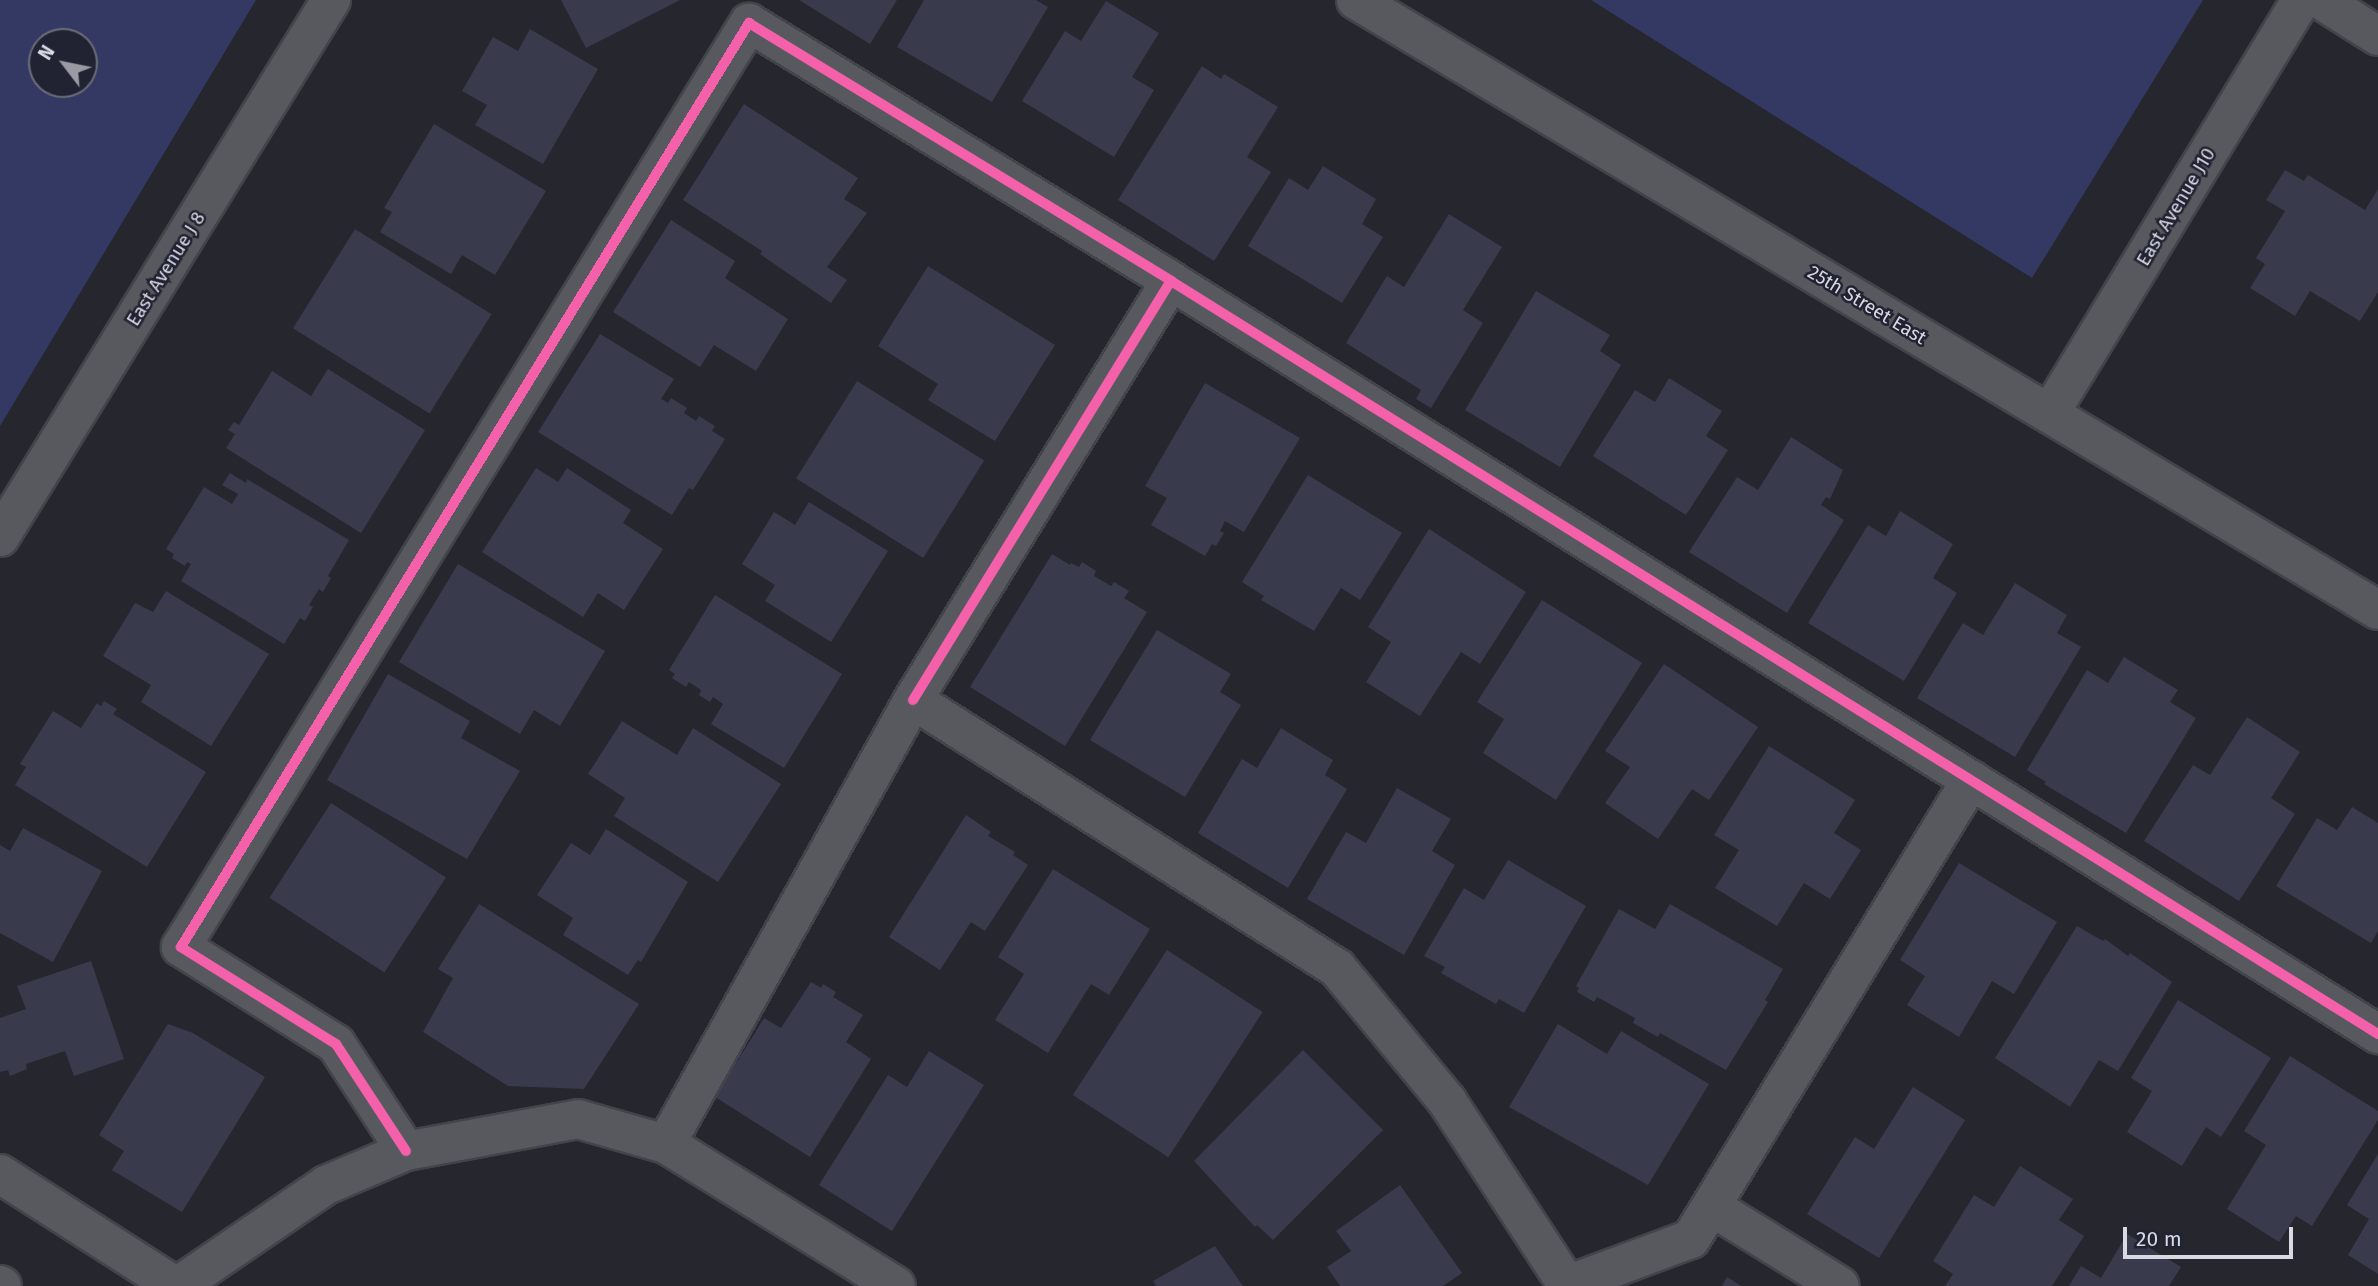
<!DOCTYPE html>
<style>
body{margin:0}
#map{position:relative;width:2378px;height:1286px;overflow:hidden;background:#25262e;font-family:"Fira Sans",sans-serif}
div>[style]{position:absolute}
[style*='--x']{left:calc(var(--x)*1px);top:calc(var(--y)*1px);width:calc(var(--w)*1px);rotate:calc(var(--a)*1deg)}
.green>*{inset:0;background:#333962}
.building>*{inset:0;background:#393b4c;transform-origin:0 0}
.roads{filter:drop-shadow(2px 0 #43444b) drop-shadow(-2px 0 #43444b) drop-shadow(0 2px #43444b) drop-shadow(0 -2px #43444b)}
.minor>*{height:38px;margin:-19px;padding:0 19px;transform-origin:19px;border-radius:19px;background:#58595f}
.tertiary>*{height:38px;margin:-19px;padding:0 19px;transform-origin:19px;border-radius:19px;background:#58595f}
.cycleway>*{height:10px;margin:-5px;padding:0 5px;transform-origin:5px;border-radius:5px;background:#f560ab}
span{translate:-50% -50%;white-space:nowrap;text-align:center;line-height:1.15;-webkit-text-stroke:5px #212332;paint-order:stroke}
.street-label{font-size:19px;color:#d7d9e3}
.north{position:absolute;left:28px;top:28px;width:70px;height:70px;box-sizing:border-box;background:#212332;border:2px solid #6a6c79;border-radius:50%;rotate:302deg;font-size:19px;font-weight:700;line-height:28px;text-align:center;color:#d7d9e3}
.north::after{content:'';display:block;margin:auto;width:24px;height:32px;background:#999aa4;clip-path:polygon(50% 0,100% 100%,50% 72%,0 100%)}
.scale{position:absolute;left:2123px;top:1227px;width:170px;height:32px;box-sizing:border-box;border:4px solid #d7d9e3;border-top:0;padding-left:9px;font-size:21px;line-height:24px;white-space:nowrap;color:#d7d9e3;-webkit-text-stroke:5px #212332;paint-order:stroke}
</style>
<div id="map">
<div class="green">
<div style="clip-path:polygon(evenodd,0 0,256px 0,0 426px,0 0,84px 42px,84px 84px,42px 84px,42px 42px,84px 42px)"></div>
<div style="clip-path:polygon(1591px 0,2203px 0,2032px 278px)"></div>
</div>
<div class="building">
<div style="clip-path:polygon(561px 0,680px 0,586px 48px)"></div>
<div style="clip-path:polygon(799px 0,897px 0,870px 44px)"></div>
<div style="clip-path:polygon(924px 0,1036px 0,1048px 7px,992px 102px,897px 47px)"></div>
<div style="clip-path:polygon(1106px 1px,1159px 33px,1132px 77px,1154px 90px,1114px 157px,1022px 101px,1065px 31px,1081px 41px)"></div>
<div style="clip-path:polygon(530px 29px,598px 69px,543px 164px,475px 125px,487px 105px,462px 91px,493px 37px,518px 51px)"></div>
<div style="clip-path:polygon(1202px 66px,1221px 79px,1224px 74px,1278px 107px,1247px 157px,1271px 172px,1214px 261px,1118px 200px)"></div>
<div style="clip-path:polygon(744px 104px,858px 178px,844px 199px,867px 213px,827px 267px,847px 280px,831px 303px,760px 254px,762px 251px,683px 200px)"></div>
<div style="clip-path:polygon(434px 124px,546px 191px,495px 275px,462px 255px,451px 274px,380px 232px,392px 212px,384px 208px)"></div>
<div style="clip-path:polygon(1323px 166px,1376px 199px,1362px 224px,1383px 237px,1342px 303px,1248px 246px,1289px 178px,1308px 190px)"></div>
<div style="clip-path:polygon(2285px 170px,2304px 181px,2308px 175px,2365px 210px,2378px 189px,2378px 292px,2360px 321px,2310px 291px,2295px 316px,2250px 288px,2265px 264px,2256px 258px,2285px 211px,2266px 200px)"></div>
<div style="clip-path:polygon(1449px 214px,1502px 247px,1463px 310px,1483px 323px,1431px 408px,1416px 399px,1421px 390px,1346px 343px,1387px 276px,1404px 287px)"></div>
<div style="clip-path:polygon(671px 220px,735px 261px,725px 278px,788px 319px,756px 371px,714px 345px,700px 367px,613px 312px)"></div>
<div style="left:355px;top:229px;width:161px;height:117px;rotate:32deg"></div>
<div style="clip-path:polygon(928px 266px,1055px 345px,995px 441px,928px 400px,938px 384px,878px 346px)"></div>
<div style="clip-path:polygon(1536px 291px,1610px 335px,1600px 351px,1621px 365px,1560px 467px,1465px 410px)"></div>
<div style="clip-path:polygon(600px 334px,674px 379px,661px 399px,668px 403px,671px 398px,687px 408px,684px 413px,696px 421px,699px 416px,715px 426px,712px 431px,725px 439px,693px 490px,689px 488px,672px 515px,538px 432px)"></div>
<div style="clip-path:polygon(328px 369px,425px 430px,361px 533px,226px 448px,235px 434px,228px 430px,234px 422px,239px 425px,272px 371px,311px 396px)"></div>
<div style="clip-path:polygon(1669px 378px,1722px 411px,1706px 436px,1728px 450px,1686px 515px,1593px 456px,1635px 390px,1655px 402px)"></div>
<div style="left:857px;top:381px;width:150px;height:115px;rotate:32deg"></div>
<div style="clip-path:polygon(1205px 383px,1300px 438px,1244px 532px,1225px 521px,1220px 531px,1224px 533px,1216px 546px,1212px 544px,1205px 556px,1151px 525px,1167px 498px,1145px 486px)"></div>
<div style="clip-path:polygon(1791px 437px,1843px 470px,1830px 499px,1826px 497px,1821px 505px,1844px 520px,1787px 613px,1689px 552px,1737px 477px,1758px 490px)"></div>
<div style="clip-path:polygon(536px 468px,558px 482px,567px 468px,631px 510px,623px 523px,663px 549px,624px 610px,598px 593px,583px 617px,482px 552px)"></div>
<div style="clip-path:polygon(230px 473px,246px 483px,247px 479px,349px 540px,328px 576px,331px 578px,323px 592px,319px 589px,309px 605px,313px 607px,305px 621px,300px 618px,284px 644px,181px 581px,191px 564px,187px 562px,185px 566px,172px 558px,174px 554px,166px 549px,204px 487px,232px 504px,238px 494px,222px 485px)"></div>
<div style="clip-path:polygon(1308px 475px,1402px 533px,1360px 600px,1341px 588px,1314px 631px,1261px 600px,1264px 596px,1242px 582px)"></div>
<div style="clip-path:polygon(809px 502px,888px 551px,831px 642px,765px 601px,775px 585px,742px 564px,774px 512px,795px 525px)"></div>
<div style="clip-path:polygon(1900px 511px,1953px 544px,1933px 578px,1957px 593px,1904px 681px,1808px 623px,1868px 525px,1886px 536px)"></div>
<div style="clip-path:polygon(1429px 529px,1526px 592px,1480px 664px,1461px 652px,1420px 716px,1366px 682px,1391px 642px,1368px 627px)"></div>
<div style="clip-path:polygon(1052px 554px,1070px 565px,1071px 563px,1079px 567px,1082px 562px,1096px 571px,1094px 576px,1111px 586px,1114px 582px,1129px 591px,1124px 598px,1147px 612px,1065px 746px,970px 687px)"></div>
<div style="clip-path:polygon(458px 564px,605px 651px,560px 726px,534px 710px,520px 734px,399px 662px)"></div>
<div style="clip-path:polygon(2015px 583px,2067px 615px,2057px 633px,2081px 647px,2015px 757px,1917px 698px,1963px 623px,1983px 635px)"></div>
<div style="clip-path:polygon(166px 591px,269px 654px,211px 746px,141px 702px,151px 685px,103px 656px,135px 603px,153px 612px)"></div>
<div style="clip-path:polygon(715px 595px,842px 674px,784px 768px,711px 724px,723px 704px,713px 697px,710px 702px,699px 695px,701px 690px,689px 682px,686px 687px,672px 678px,675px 674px,669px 670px)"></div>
<div style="clip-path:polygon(1542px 600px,1642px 663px,1556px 800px,1483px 753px,1504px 719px,1477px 702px)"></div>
<div style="clip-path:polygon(1157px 630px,1231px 674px,1220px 692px,1241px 705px,1185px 797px,1090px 740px)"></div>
<div style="clip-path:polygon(2124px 657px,2178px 690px,2170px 702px,2196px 718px,2126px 833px,2044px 784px,2046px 782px,2027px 770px,2087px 670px,2108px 683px)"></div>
<div style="clip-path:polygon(1664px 664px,1758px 727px,1709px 800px,1692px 789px,1658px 839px,1605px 803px,1630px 767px,1605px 751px)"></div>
<div style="clip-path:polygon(388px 674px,470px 721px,461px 738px,520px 771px,467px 859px,327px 780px)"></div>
<div style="clip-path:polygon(104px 701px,117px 709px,113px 714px,206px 772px,147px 867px,15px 785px,26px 767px,20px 764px,53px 711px,81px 728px,97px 703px,101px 706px)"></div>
<div style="clip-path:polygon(2247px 717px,2300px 752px,2271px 798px,2295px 814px,2239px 901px,2144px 841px,2193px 765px,2210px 775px)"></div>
<div style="clip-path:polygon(622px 721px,677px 755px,693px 728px,781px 784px,718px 882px,614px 816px,625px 798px,588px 774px)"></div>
<div style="clip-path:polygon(1281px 728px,1333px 760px,1325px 775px,1347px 789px,1288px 888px,1198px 833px,1242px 759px,1257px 768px)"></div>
<div style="clip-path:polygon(1769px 746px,1855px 800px,1834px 833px,1861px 850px,1830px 899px,1804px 883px,1777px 926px,1715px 888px,1739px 850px,1714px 835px)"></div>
<div style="clip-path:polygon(1397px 788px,1451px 819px,1432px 851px,1455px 865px,1404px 955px,1307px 899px,1346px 832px,1366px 843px)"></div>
<div style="left:331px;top:803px;width:137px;height:113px;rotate:33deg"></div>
<div style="clip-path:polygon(2352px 807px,2378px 823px,2378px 931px,2371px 943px,2276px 886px,2317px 818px,2337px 830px)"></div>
<div style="clip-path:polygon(966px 815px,991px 832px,988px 836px,1015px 852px,1013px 855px,1028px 865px,985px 931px,971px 922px,940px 970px,889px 937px)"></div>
<div style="clip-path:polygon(23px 828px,102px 871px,53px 962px,0 933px,0 845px,10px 851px)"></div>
<div style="clip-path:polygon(606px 829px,688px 882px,641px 962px,638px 960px,628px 975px,563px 935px,573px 918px,537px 895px,571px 843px,590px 855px)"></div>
<div style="clip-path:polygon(1508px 860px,1586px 906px,1524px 1013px,1499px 999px,1496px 1004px,1441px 973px,1445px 967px,1424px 956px,1464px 888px,1484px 900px)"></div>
<div style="clip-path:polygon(1959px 863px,2057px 922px,2014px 994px,1992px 981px,1959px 1037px,1907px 1005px,1925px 976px,1900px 960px)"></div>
<div style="clip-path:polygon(1053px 869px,1150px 929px,1109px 995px,1091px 984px,1048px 1053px,995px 1020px,1024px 974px,998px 957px)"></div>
<div style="clip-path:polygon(479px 904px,639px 1004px,584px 1089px,508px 1086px,423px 1032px,453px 978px,438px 969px)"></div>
<div style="clip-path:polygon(1670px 904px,1783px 969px,1765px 1000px,1768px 1002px,1726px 1070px,1660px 1033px,1658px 1037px,1633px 1023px,1635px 1018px,1597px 997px,1594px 1002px,1577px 992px,1579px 988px,1576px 986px,1619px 909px,1655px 929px)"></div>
<div style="clip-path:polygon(2077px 926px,2103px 941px,2105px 939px,2128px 956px,2130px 953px,2172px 982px,2118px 1071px,2099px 1060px,2070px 1107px,1995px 1058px)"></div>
<div style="left:1167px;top:950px;width:114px;height:173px;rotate:33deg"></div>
<div style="clip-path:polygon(91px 961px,124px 1059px,74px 1076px,65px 1051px,26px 1064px,27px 1069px,10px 1076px,8px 1070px,0 1072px,0 1018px,26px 1009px,17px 986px)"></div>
<div style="clip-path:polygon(811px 982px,821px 988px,823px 984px,836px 992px,833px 997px,863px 1015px,846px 1042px,871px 1059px,810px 1157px,715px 1097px,764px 1018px,781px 1028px)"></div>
<div style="clip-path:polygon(2178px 1000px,2271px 1058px,2221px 1137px,2206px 1127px,2182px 1166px,2127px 1132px,2152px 1091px,2131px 1078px)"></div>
<div style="clip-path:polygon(168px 1024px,193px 1033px,265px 1077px,182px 1212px,112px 1170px,124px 1151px,99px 1135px)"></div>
<div style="clip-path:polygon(1558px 1024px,1607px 1054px,1621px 1031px,1709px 1084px,1648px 1185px,1509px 1107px)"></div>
<div style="clip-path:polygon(1303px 1050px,1383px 1130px,1273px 1240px,1257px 1225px,1255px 1227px,1194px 1161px)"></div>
<div style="clip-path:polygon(929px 1051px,984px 1085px,892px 1231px,819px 1185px,888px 1075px,907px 1087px)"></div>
<div style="clip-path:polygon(2290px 1056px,2378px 1111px,2378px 1120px,2312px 1226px,2296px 1216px,2279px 1242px,2227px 1209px,2266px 1145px,2244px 1131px)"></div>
<div style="clip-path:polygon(1913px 1087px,1965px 1120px,1879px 1258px,1807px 1214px,1855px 1137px,1874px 1149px)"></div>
<div style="clip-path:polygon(2378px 1154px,2378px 1274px,2348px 1255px,2369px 1219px,2347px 1205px)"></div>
<div style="clip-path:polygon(2020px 1166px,2073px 1199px,2059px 1220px,2084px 1236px,2052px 1286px,1945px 1286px,1953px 1274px,1933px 1261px,1974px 1195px,1994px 1207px)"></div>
<div style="clip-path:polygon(1400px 1185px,1462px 1273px,1443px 1286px,1340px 1286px,1327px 1267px,1351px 1251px,1336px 1231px)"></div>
<div style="clip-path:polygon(2127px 1234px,2181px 1267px,2169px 1286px,2069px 1286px,2081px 1266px,2101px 1278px)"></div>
<div style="clip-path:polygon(1215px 1246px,1243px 1286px,1156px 1286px,1153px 1281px)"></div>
<div style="clip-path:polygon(1727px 1277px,1741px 1286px,1722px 1286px)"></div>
</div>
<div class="roads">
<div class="minor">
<div style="--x:1356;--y:0;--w:1190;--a:30.83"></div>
<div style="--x:2321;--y:0;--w:67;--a:32.3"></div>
<div style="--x:2050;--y:413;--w:483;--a:-58.7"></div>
<div style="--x:913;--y:700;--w:492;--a:-58.4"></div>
<div style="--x:1171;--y:281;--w:1423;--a:31.96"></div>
<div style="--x:666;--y:1144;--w:508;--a:-60.91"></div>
<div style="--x:913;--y:700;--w:502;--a:32.3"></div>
<div style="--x:1337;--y:968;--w:173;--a:50.4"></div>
<div style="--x:1447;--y:1101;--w:221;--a:56.8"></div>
<div style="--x:406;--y:1151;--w:128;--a:-123.2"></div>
<div style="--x:336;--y:1044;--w:183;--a:-148"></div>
<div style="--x:181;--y:947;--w:1085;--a:-58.42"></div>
<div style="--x:749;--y:23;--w:495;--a:31.4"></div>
<div style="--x:0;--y:1174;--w:208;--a:32.6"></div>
<div style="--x:1712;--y:1207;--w:150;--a:31.7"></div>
<div style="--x:0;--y:1285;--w:2;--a:27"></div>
<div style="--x:1567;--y:1285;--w:132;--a:-20.4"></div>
<div style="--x:1691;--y:1239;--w:538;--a:-58.62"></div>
<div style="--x:178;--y:1286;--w:179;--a:-34.3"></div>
<div style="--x:326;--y:1185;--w:87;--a:-23"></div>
<div style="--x:406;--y:1151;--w:175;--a:-10.5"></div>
<div style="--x:578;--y:1119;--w:91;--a:15.9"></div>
<div style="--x:666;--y:1144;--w:270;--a:31.7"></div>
</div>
<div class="tertiary">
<div style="--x:0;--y:537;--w:631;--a:-58.35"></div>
</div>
</div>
<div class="cycleway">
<div style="--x:913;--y:700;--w:492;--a:-58.4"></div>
<div style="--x:1171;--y:281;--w:1423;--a:31.96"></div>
<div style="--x:406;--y:1151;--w:128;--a:-123.2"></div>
<div style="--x:336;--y:1044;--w:183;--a:-148"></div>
<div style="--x:181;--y:947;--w:1085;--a:-58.42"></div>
<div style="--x:749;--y:23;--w:495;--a:31.4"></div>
</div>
<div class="street-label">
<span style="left:2176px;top:207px;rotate:-59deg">East Avenue J10</span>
<span style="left:166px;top:269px;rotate:-58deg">East Avenue J 8</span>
<span style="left:1867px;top:305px;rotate:31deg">25th Street East</span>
</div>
<div class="north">N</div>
<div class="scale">20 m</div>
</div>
